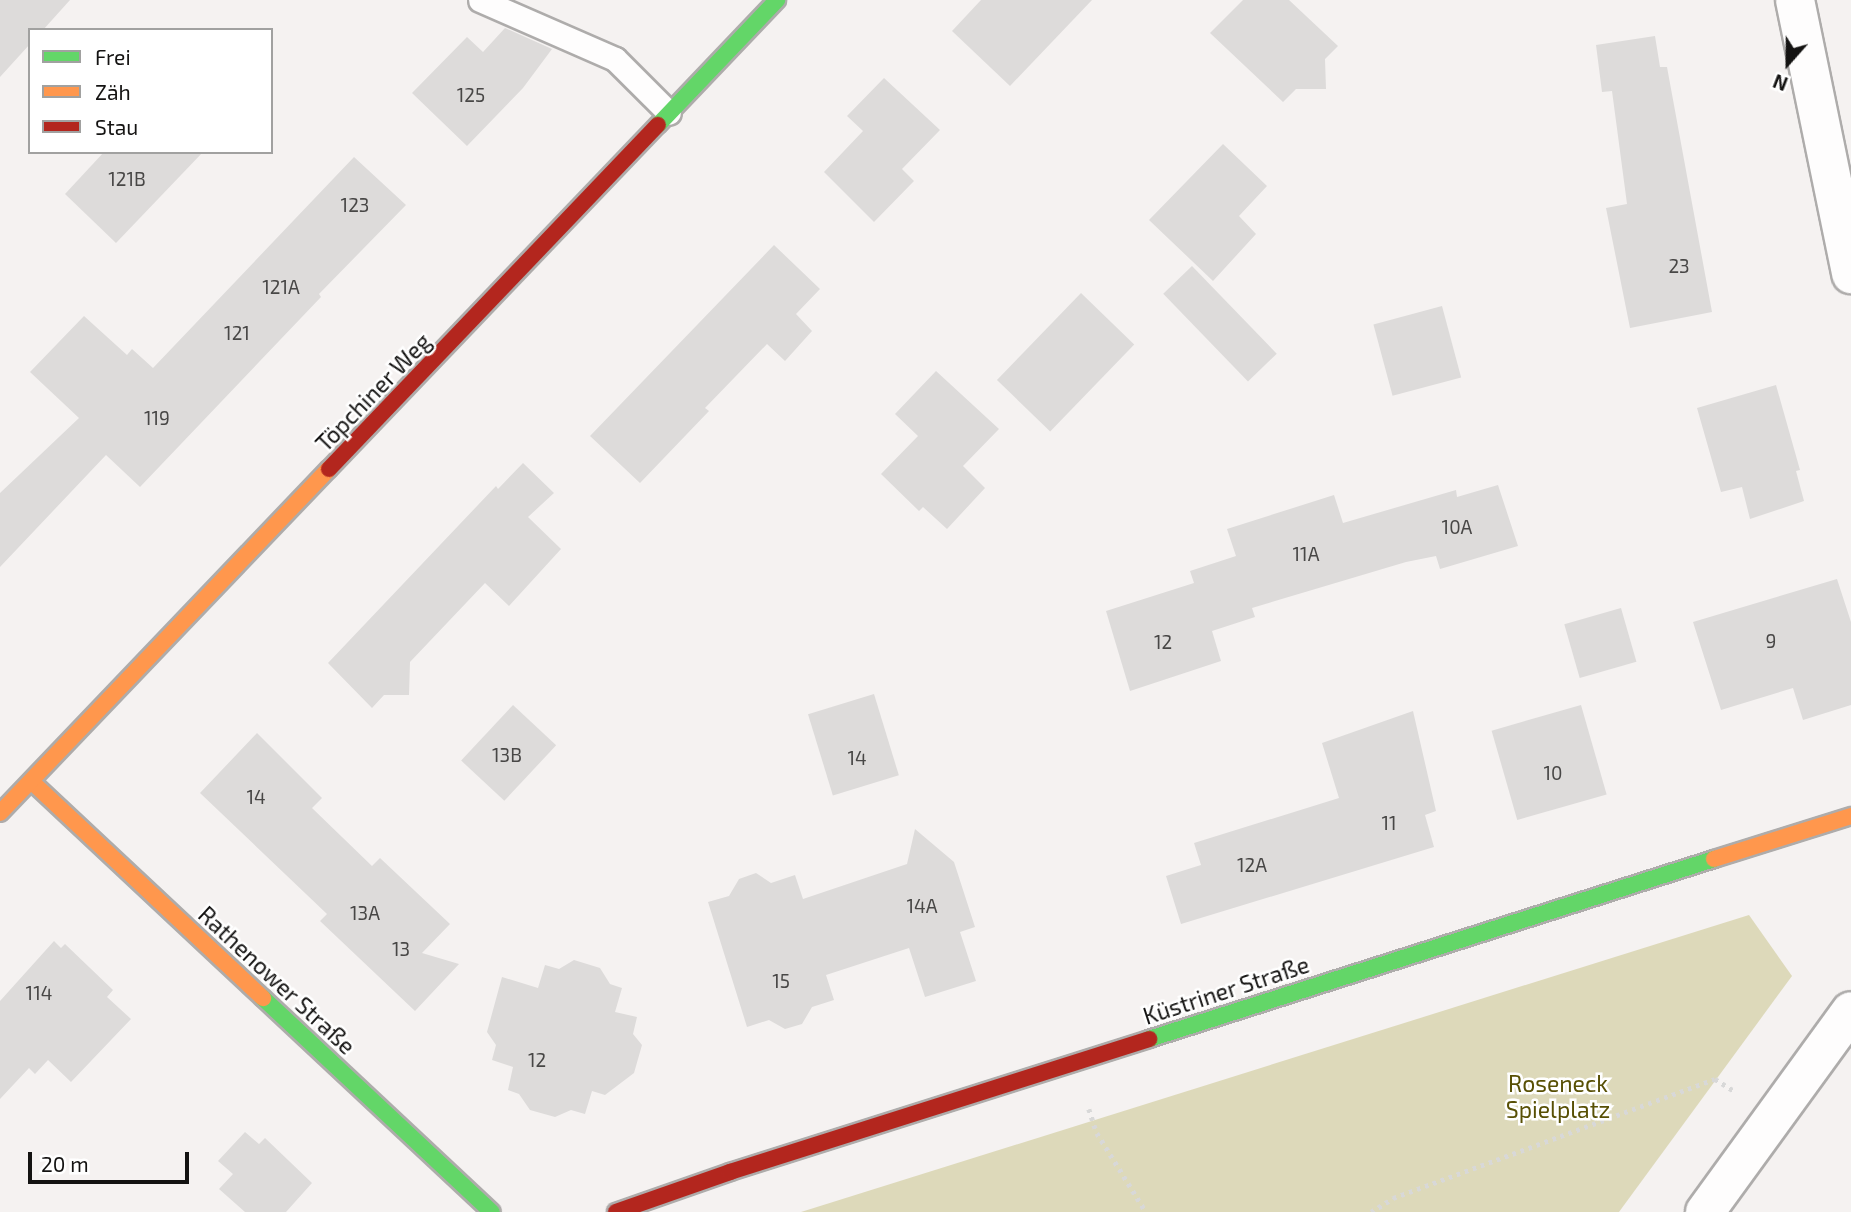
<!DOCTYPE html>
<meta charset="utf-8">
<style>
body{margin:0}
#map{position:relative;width:1851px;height:1212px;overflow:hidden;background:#f5f2f1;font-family:"Exo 2",sans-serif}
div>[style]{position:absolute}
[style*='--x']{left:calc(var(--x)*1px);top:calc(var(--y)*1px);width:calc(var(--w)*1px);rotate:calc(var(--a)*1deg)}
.green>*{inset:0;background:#ddd9ba}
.building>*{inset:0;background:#dddbda;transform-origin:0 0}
.path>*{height:4.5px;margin-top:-2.25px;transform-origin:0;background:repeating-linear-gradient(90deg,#d8d8d8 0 3.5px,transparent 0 8.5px)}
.roads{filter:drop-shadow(2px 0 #aeacab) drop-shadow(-2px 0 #aeacab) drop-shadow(0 2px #aeacab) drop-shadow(0 -2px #aeacab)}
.lane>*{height:23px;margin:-11.5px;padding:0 11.5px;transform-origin:11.5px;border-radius:11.5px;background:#fefdfd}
.street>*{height:38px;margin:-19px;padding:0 19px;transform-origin:19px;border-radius:19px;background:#fefdfd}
.fast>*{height:16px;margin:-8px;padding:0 8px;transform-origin:8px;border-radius:8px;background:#63d668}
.slow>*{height:16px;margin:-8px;padding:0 8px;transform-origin:8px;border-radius:8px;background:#ff974d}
.jam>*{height:16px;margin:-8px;padding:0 8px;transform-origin:8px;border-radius:8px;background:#b3261e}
span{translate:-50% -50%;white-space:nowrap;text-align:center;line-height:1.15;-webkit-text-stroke:5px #fff;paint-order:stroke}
.number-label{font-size:19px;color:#484746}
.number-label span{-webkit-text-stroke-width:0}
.street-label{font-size:23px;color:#141312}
.park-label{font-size:23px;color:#585005}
.legend{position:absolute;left:28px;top:28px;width:245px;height:126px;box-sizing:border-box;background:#fff;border:2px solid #a1a1a0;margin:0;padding:9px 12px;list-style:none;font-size:21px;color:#141312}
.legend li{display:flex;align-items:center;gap:14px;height:35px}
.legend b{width:35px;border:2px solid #a1a1a0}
.north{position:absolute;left:1753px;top:28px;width:70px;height:70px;-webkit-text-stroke:5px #fff;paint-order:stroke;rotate:201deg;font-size:19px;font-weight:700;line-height:28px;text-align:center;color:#141312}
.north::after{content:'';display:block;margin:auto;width:24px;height:32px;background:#141312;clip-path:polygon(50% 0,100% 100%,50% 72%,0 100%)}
.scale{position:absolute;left:28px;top:1152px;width:161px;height:32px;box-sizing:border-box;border:4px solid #141312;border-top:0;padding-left:9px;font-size:21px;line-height:24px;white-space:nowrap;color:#141312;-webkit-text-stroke:5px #fff;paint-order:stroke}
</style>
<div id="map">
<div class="green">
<div style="clip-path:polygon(1749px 915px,1792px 976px,1619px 1212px,801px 1212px)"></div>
</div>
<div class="building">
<div style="clip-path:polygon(0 0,70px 0,43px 30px,30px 30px,30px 44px,0 77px)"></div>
<div style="clip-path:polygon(981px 0,1092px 0,1010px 86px,952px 31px)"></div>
<div style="clip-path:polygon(1243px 0,1289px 0,1338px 46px,1325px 59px,1326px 89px,1296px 89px,1283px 102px,1210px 33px)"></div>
<div style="clip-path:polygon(505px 28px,552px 49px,523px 88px,467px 146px,412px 93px,467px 37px,483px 52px)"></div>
<div style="clip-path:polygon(1655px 36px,1660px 67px,1667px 67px,1712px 312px,1630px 328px,1606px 208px,1627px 204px,1612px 91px,1602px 92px,1596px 45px)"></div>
<div style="clip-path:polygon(884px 78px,940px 130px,902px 169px,914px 181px,874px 222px,824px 172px,863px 131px,847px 116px)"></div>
<div style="clip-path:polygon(1223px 144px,1267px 186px,1239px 216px,1256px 234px,1213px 281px,1149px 220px)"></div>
<div style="clip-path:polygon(104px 152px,203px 152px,116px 243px,65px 194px)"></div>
<div style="clip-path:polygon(354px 157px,406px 205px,319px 294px,321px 297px,140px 487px,106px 455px,0 567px,0 493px,79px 418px,30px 372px,84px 316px,127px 355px,132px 349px,153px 368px)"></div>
<div style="clip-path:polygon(774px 245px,820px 289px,796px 314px,812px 331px,785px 361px,767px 344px,705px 408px,709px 411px,640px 483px,590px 436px)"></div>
<div style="left:1192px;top:266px;width:122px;height:40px;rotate:46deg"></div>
<div style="left:1081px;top:293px;width:74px;height:121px;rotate:44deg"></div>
<div style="left:1442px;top:306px;width:74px;height:71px;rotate:75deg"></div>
<div style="clip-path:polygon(936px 371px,999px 429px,963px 466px,985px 488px,947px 529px,923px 507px,919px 511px,881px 474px,918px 436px,895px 414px)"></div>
<div style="clip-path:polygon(1776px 385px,1800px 470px,1796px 471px,1804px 501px,1750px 519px,1742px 487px,1721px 492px,1697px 408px)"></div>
<div style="clip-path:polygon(523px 463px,554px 493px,528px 517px,561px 549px,509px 606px,485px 583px,410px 662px,409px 695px,384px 695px,372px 708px,328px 663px,496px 486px,498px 489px)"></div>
<div style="clip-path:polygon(1498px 485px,1518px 546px,1440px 569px,1436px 556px,1406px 562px,1252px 608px,1255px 617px,1212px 631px,1221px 661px,1130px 691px,1106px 611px,1194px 583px,1190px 571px,1236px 556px,1227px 529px,1334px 495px,1343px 523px,1456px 490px,1457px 497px)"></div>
<div style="clip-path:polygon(1837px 579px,1851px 622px,1851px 705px,1803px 720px,1793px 688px,1721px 710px,1693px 622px)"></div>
<div style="left:1621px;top:608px;width:56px;height:59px;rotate:74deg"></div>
<div style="left:874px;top:694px;width:85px;height:69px;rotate:73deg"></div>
<div style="left:513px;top:705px;width:59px;height:76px;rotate:43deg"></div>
<div style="left:1581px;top:705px;width:93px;height:93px;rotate:74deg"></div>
<div style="clip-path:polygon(1413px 711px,1436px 811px,1425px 815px,1434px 847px,1181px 924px,1166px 876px,1201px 865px,1194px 843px,1339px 798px,1322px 743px)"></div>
<div style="clip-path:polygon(257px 733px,322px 798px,312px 808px,372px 866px,380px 858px,450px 924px,422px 953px,459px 964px,415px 1011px,320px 921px,327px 914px,200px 793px)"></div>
<div style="clip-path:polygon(915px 829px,954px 862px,975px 927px,960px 932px,976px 981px,925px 997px,909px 948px,826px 975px,834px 1000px,812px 1007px,802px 1024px,785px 1029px,769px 1020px,747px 1027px,708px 902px,729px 896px,739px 879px,756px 873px,771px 883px,795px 875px,803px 899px,907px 864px)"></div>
<div style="clip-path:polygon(54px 941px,61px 948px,65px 944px,113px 990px,107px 997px,131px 1019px,71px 1082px,48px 1060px,35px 1074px,29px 1068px,0 1099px,0 1001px)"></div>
<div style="clip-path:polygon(574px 960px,600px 968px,610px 984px,622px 988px,615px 1012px,637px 1017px,633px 1034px,642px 1045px,634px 1073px,605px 1095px,592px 1091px,585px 1114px,571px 1110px,555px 1117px,530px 1110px,519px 1094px,508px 1090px,513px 1067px,492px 1060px,496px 1045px,487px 1032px,502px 977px,538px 988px,545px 965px,559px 969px)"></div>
<div style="clip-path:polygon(245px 1132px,259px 1144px,265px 1138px,312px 1183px,286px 1212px,245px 1212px,219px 1189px,233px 1174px,218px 1161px)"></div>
</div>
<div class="path">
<div style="--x:1089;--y:1109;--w:25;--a:72"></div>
<div style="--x:1097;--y:1133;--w:93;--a:58.2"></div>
<div style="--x:1371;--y:1212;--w:26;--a:-32"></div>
<div style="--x:1393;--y:1198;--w:343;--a:-20.3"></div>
<div style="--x:1715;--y:1079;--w:22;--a:32"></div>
</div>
<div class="roads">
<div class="lane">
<div style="--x:480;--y:0;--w:147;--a:23.6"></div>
<div style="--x:615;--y:59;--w:76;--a:45"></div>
</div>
<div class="street">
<div style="--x:1795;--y:0;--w:280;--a:78.4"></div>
<div style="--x:1705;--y:1212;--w:248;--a:-54"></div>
</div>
<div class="fast">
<div style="--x:658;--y:125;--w:173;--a:-46.4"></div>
<div style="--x:263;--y:998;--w:313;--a:43.1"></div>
<div style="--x:1149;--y:1039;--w:593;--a:-17.67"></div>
</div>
<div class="slow">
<div style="--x:31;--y:781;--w:318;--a:43.1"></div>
<div style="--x:0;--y:813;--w:476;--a:-46.3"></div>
<div style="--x:1714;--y:859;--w:144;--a:-17.4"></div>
</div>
<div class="jam">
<div style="--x:329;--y:469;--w:476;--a:-46.3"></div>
<div style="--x:616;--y:1212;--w:121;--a:-19.3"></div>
<div style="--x:730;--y:1172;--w:440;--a:-17.6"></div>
</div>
</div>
<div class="number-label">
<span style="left:471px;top:95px">125</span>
<span style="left:127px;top:179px">121B</span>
<span style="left:355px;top:205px">123</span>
<span style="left:1679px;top:266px">23</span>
<span style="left:281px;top:287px">121A</span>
<span style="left:237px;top:333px">121</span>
<span style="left:157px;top:418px">119</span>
<span style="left:1457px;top:527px">10A</span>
<span style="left:1306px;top:554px">11A</span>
<span style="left:1771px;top:641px">9</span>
<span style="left:1163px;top:642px">12</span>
<span style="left:507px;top:755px">13B</span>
<span style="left:857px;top:758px">14</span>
<span style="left:1553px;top:773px">10</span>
<span style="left:256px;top:797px">14</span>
<span style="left:1389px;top:823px">11</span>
<span style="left:1252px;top:865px">12A</span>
<span style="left:922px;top:906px">14A</span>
<span style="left:365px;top:913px">13A</span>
<span style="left:401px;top:949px">13</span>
<span style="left:781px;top:981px">15</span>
<span style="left:39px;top:993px">114</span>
<span style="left:537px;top:1060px">12</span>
</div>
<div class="street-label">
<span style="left:373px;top:392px;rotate:-46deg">Töpchiner Weg</span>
<span style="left:277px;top:980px;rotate:43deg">Rathenower Straße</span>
<span style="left:1226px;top:990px;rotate:-18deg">Küstriner Straße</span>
</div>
<div class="park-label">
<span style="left:1558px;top:1096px">Roseneck<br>Spielplatz</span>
</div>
<ul class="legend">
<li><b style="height:9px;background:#63d668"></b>Frei</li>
<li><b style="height:9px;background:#ff974d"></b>Zäh</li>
<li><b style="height:9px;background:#b3261e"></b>Stau</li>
</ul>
<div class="north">N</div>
<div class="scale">20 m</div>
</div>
